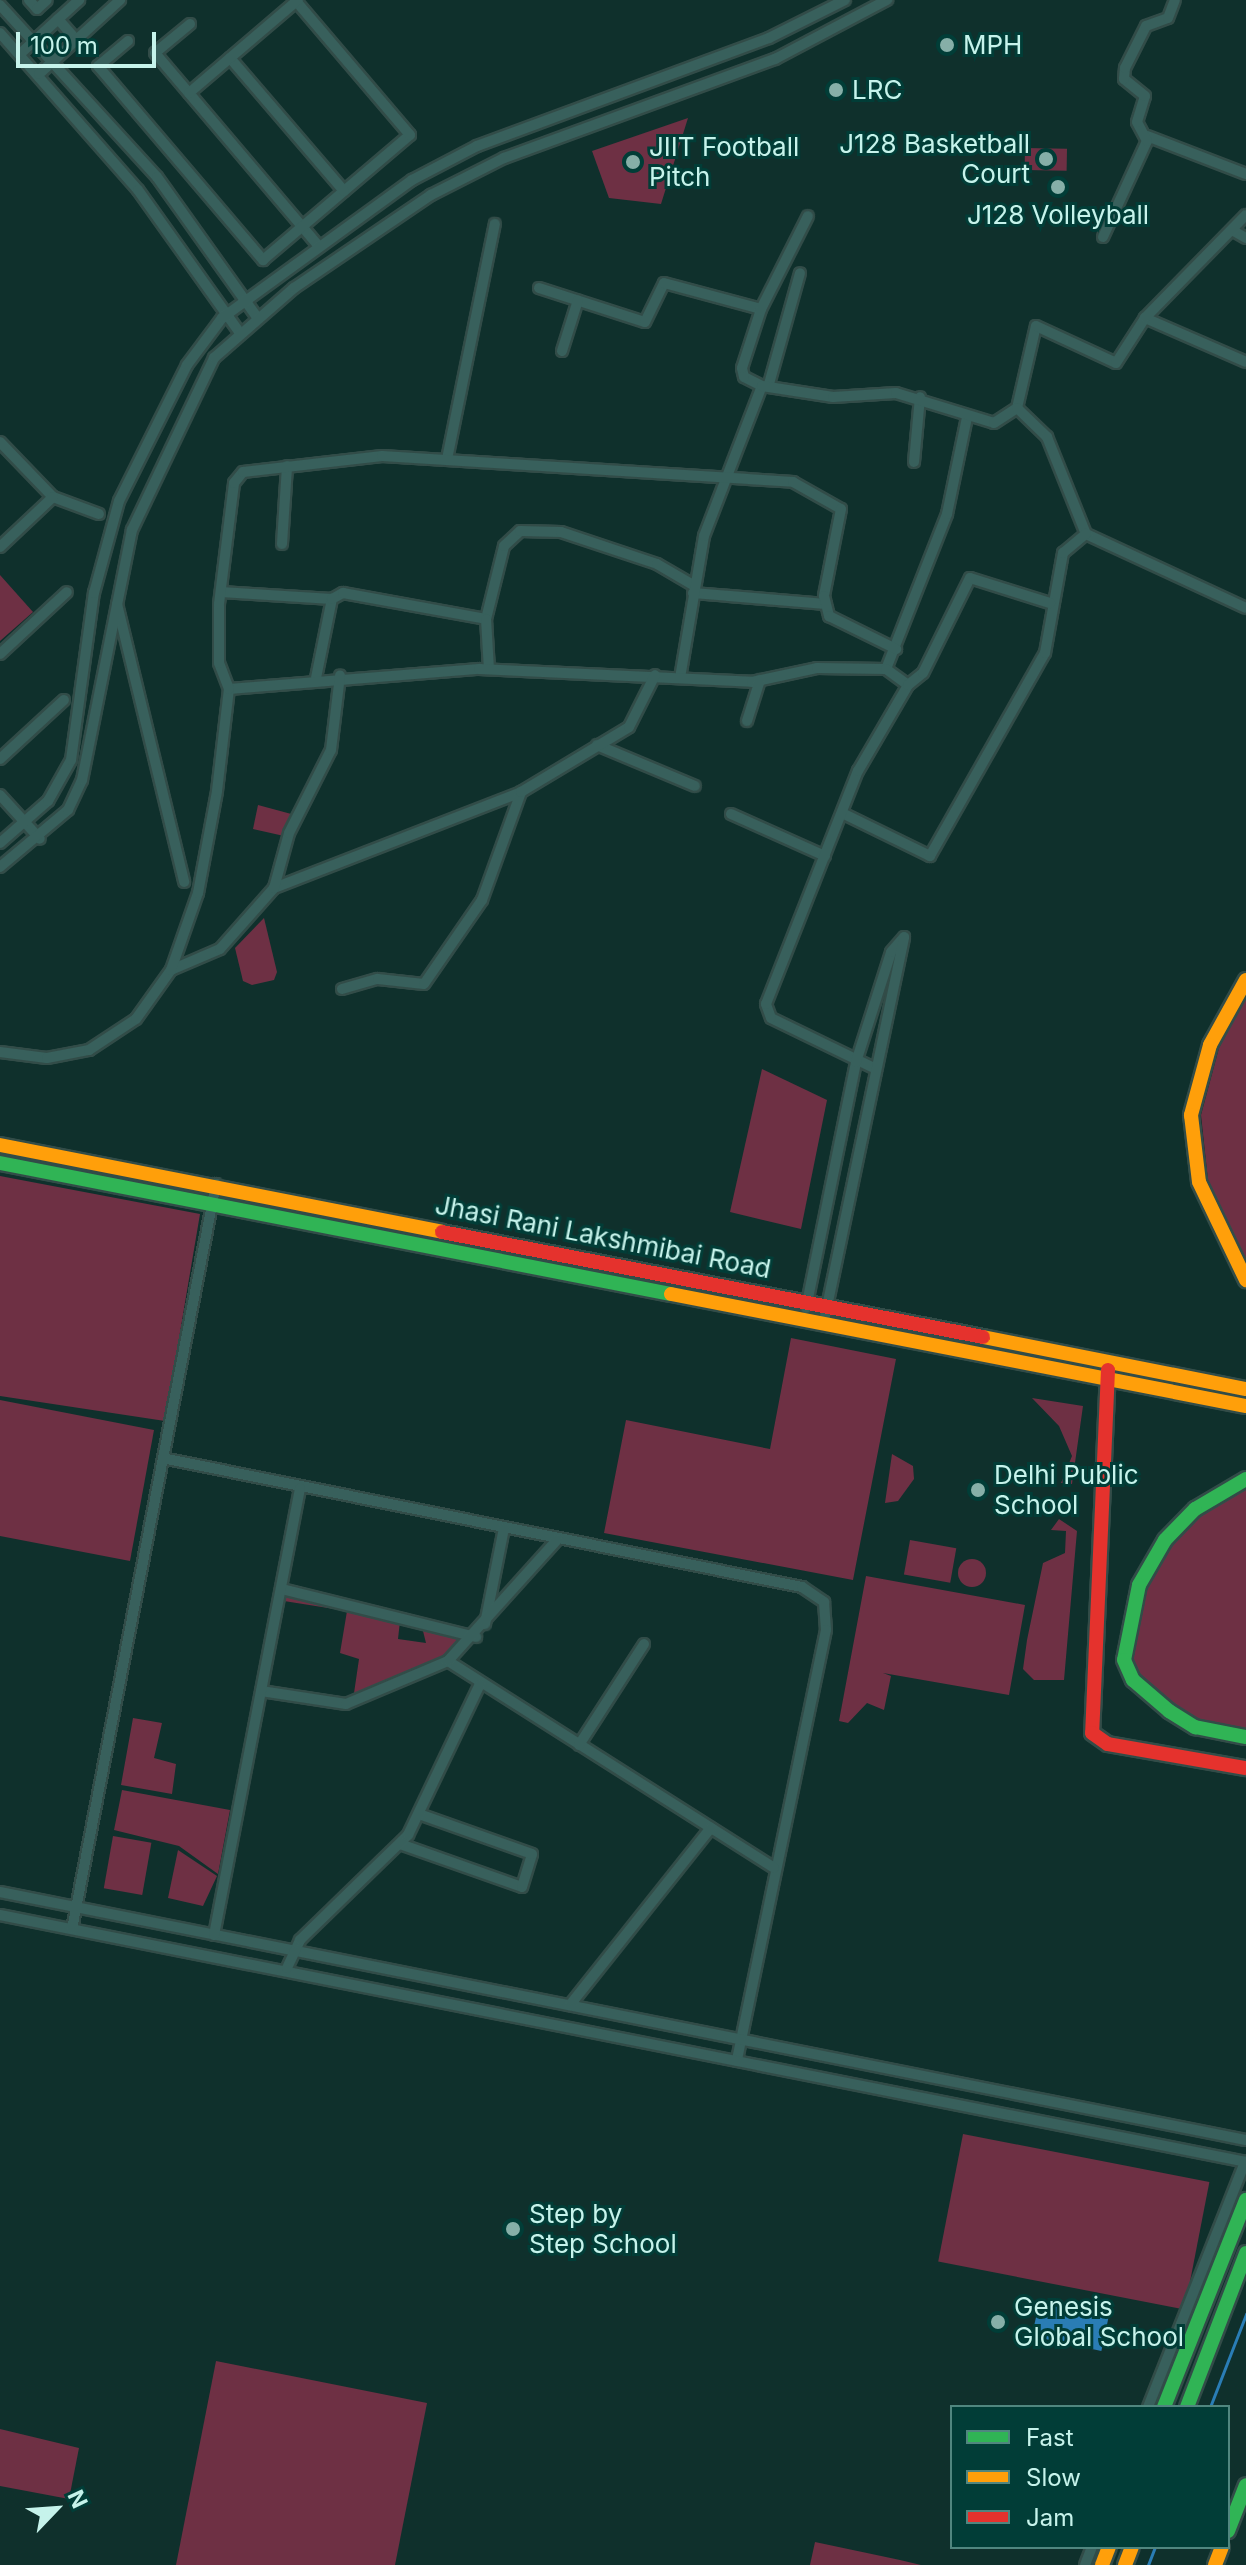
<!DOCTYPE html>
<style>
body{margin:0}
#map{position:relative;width:1246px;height:2565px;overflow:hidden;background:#0f302c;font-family:Inter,sans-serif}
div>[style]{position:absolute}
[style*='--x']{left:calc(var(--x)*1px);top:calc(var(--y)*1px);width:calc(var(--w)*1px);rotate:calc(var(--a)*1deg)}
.green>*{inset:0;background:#6e3044;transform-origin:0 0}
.round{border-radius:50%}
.water>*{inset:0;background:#2a7db5;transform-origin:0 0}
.stream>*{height:3px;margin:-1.5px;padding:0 1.5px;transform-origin:1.5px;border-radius:1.5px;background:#2a7db5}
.roads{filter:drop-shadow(2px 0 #324c48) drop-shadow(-2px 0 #324c48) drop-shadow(0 2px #324c48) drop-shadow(0 -2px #324c48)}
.street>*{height:10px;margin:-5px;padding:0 5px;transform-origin:5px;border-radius:5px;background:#38605c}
.fast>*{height:14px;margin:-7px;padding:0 7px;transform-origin:7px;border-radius:7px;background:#30b455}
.slow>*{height:14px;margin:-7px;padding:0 7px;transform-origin:7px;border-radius:7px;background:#ff9f0a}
.jam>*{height:14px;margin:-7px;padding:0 7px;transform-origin:7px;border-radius:7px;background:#e5322d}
.dots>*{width:22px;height:22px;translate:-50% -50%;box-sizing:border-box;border:4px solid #013d37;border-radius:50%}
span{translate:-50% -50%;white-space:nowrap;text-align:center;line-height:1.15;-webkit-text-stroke:6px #013d37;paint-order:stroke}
.poi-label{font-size:26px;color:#c6f3eb}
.left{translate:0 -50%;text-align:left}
.right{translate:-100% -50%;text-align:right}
.street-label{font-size:26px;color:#c6f3eb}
.legend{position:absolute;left:950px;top:2405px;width:280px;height:144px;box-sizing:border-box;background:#013d37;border:2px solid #50867f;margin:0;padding:10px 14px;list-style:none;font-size:24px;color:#c6f3eb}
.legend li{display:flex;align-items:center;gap:16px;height:40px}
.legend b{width:40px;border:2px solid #50867f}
.north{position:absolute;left:16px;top:2469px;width:80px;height:80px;-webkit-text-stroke:6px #013d37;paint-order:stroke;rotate:65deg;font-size:22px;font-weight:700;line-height:32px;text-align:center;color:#c6f3eb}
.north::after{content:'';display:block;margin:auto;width:28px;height:36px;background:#c6f3eb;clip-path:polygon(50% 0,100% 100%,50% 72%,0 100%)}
.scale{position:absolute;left:16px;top:32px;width:140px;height:36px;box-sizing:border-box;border:4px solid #c6f3eb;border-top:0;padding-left:10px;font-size:24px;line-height:28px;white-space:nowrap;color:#c6f3eb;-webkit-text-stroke:6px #013d37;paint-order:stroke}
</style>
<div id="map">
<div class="green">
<div style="clip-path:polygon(688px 118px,661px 204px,609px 198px,592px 151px)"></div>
<div style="left:1025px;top:148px;width:42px;height:22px;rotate:1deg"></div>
<div style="clip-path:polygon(0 575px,33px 612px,0 641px)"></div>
<div style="clip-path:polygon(258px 805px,295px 815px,284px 836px,253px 829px)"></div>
<div style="clip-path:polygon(264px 918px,277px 972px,274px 980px,252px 985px,243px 981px,235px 948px)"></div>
<div style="clip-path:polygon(1246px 996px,1246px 1262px,1208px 1180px,1201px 1115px,1219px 1048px)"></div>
<div style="clip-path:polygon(762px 1069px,827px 1100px,801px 1229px,730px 1212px)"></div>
<div style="clip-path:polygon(0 1176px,200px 1214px,165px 1421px,0 1396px)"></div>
<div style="clip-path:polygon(791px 1338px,896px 1359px,853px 1580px,604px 1533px,626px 1420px,770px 1449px)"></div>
<div style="clip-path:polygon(1032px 1398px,1083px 1406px,1072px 1484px,1061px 1483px,1072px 1456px,1059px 1426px)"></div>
<div style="clip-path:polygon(0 1400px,154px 1430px,130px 1561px,0 1536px)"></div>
<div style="clip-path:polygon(892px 1454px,913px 1466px,914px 1479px,898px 1501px,885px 1503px)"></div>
<div style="clip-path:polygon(1246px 1488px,1246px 1730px,1198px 1720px,1173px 1705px,1139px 1676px,1132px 1659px,1146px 1588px,1171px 1545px,1200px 1515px)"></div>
<div style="clip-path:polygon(1059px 1519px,1077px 1531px,1064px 1680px,1034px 1680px,1023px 1669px,1027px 1640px,1043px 1563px,1065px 1553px,1066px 1531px,1051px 1530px)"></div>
<div style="left:910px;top:1540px;width:47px;height:35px;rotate:10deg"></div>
<div class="round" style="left:958px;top:1559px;width:28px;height:28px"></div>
<div style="clip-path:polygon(866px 1576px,1025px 1605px,1009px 1695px,883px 1673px,891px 1676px,884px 1710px,867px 1703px,848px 1723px,839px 1721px)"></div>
<div style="clip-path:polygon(285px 1592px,400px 1621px,398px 1639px,426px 1643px,422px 1627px,471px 1638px,444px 1659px,353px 1700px,359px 1659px,340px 1653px,347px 1611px,284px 1601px)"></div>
<div style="clip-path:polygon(133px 1718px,162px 1723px,154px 1758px,176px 1764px,172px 1794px,121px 1785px)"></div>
<div style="clip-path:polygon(122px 1790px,230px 1810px,218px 1874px,179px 1846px,114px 1830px)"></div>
<div style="left:113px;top:1836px;width:39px;height:53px;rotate:10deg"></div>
<div style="clip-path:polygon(178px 1850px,217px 1876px,203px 1906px,168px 1898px)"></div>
<div style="left:963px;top:2134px;width:251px;height:130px;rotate:11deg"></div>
<div style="clip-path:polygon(216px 2361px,427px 2403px,395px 2565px,176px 2565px)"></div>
<div style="clip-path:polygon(0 2429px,79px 2448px,69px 2499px,0 2486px)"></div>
<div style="clip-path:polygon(815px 2542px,900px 2560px,921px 2565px,810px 2565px)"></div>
</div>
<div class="water">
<div style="left:1039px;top:2303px;width:71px;height:34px;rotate:12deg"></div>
</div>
<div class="stream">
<div style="--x:1210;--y:2407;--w:100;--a:-68.8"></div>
<div style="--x:1148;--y:2565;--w:19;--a:-69"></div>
</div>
<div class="roads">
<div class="street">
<div style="--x:29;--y:0;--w:12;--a:48"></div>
<div style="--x:37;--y:9;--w:13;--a:-42"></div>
<div style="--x:0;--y:5;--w:233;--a:47.6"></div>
<div style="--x:157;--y:177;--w:172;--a:54.5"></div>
<div style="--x:58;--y:19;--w:28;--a:49"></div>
<div style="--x:190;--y:24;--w:45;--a:140.4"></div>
<div style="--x:155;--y:53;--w:252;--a:49.7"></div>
<div style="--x:0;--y:33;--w:209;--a:48.7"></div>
<div style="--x:138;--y:190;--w:176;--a:54.5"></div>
<div style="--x:128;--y:41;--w:39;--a:140"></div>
<div style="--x:98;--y:66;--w:255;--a:49.6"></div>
<div style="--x:263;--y:260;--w:193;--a:-40.4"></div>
<div style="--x:410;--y:135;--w:176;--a:-130.4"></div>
<div style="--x:21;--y:53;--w:79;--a:-42.4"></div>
<div style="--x:230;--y:58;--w:175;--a:49.4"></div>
<div style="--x:39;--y:74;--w:110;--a:-42.4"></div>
<div style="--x:189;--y:93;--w:143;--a:-40.5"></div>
<div style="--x:1147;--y:136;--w:106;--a:21"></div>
<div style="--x:1232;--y:230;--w:16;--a:30"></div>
<div style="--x:1103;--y:237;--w:106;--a:-65.4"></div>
<div style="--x:1147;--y:141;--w:21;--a:-118"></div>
<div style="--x:1137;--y:122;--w:27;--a:-73"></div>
<div style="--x:1145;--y:96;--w:27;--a:-141"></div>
<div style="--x:1124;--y:79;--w:11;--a:-85"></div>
<div style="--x:1125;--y:68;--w:47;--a:-63.4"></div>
<div style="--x:1146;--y:26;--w:23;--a:-20"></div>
<div style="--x:1168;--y:18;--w:19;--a:-69"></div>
<div style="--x:539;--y:288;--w:111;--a:17.8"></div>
<div style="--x:645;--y:322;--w:43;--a:-64"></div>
<div style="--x:664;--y:283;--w:100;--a:15"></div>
<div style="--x:1145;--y:318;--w:110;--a:23.5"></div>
<div style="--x:562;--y:351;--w:53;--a:-72.6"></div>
<div style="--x:769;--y:384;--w:115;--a:-74.4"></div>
<div style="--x:762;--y:386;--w:20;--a:-153"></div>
<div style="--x:744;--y:377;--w:9;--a:-103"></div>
<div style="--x:742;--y:368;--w:62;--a:-72.1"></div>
<div style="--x:761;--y:309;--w:104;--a:-63.2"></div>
<div style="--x:1017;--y:408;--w:84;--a:-77"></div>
<div style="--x:1036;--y:326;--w:88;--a:24.8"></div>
<div style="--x:1116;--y:363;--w:54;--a:-57.2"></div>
<div style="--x:1145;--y:318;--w:144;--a:-45.6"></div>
<div style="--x:0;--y:442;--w:76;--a:46.1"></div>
<div style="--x:53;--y:497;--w:49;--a:20.3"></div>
<div style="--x:447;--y:459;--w:240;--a:-78.5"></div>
<div style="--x:914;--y:462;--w:65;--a:-84.7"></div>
<div style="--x:1086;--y:534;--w:176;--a:24.8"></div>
<div style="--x:282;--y:544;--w:78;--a:-86.3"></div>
<div style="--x:0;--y:547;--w:73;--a:-43.3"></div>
<div style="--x:221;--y:592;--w:111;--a:3.6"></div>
<div style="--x:693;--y:593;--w:133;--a:4.7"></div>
<div style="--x:117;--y:604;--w:286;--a:76.4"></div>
<div style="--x:486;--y:619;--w:75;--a:-76.1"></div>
<div style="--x:504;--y:546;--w:22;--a:-43"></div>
<div style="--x:520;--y:531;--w:41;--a:1.4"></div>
<div style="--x:561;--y:532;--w:101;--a:18.4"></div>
<div style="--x:657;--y:564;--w:42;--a:30.3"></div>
<div style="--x:0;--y:654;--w:91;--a:-42.8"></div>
<div style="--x:886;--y:669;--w:167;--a:-68.5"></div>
<div style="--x:947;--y:514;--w:99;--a:-78.3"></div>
<div style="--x:316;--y:678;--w:81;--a:-78.6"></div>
<div style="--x:332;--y:599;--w:13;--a:-29"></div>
<div style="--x:343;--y:593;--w:145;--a:10.3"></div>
<div style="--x:486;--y:619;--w:50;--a:86.6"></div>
<div style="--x:680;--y:678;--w:144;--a:-80.4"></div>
<div style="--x:704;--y:536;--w:161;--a:-68.9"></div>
<div style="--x:762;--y:386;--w:72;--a:8.8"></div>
<div style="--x:833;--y:397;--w:63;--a:-3.6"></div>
<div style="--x:896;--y:393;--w:102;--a:17"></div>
<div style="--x:994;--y:423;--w:27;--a:-33"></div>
<div style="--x:1017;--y:408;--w:42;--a:44"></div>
<div style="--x:1047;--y:437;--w:105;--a:68.1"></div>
<div style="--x:229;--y:689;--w:251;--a:-4.6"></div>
<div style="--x:479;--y:669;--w:273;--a:2.7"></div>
<div style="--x:752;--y:682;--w:66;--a:-12.2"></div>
<div style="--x:817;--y:668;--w:69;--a:0.8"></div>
<div style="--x:886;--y:669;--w:27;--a:36"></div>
<div style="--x:747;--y:721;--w:43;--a:-72.4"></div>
<div style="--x:597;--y:745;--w:106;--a:22.7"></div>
<div style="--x:0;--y:759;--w:87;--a:-42.7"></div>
<div style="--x:0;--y:795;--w:59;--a:47.7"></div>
<div style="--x:842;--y:813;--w:98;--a:26"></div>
<div style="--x:930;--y:856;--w:233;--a:-60.5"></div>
<div style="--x:1045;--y:653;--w:102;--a:-79.8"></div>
<div style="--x:1063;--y:553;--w:30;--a:-40"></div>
<div style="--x:731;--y:814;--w:103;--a:24.1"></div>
<div style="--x:0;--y:843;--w:64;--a:-41.2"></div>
<div style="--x:48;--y:801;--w:47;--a:-60.7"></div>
<div style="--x:71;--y:760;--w:169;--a:-82.2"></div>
<div style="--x:94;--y:593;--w:95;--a:-74.8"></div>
<div style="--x:119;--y:501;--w:152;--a:-63.4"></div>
<div style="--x:187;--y:365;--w:59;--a:-53.3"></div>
<div style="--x:222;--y:318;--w:235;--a:-36"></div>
<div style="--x:412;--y:180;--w:73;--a:-27.6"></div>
<div style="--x:477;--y:146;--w:311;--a:-20.3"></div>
<div style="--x:769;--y:38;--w:85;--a:-26.6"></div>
<div style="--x:0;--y:867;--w:89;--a:-40"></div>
<div style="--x:68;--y:810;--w:33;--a:-65"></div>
<div style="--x:82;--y:780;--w:255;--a:-78.7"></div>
<div style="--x:132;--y:530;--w:191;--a:-64.5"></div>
<div style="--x:214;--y:358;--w:106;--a:-41.2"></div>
<div style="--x:294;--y:288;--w:166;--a:-34.2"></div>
<div style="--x:431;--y:195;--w:82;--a:-26.9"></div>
<div style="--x:504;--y:158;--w:289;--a:-20.1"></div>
<div style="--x:775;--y:59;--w:127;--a:-27.8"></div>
<div style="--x:274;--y:888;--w:265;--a:-21.2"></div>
<div style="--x:171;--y:970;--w:53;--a:-23.2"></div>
<div style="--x:220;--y:949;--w:81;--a:-48.5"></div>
<div style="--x:274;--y:888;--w:57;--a:-74.7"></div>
<div style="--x:289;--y:833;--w:93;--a:-63.2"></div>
<div style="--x:331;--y:750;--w:75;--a:-83.1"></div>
<div style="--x:342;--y:989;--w:37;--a:-16"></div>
<div style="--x:378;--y:979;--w:46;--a:6.2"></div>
<div style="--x:424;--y:984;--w:102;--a:-55.4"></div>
<div style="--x:482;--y:900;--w:115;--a:-70.1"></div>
<div style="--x:521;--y:792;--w:126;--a:-31"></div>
<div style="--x:629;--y:727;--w:58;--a:-63.4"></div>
<div style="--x:0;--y:1052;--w:47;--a:7.3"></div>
<div style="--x:47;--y:1058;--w:43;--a:-10.8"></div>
<div style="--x:89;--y:1050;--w:56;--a:-33.4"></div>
<div style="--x:136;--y:1019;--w:60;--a:-54.5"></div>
<div style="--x:171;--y:970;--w:82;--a:-70.7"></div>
<div style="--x:198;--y:893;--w:104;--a:-79.4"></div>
<div style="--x:217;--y:791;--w:103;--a:-83.3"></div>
<div style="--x:229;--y:689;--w:28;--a:-111"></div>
<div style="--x:219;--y:663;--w:59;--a:-90"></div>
<div style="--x:219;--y:604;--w:122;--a:-82.9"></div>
<div style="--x:234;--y:483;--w:14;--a:-51"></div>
<div style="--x:243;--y:472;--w:140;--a:-6.6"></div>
<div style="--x:382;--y:456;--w:412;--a:3.6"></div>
<div style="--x:793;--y:482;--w:55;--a:29.4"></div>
<div style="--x:841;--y:509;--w:89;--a:101.1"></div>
<div style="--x:824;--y:596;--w:21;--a:76"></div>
<div style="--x:829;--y:616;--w:75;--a:26.2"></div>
<div style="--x:874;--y:1068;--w:114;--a:-154.1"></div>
<div style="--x:771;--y:1018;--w:15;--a:-110"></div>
<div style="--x:766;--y:1004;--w:251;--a:-68.5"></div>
<div style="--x:858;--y:771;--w:99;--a:-59.8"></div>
<div style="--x:908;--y:685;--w:19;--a:-39"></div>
<div style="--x:923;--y:673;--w:106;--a:-63.7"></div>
<div style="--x:970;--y:578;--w:84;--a:17.4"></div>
<div style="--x:806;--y:1308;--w:251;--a:-78.5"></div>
<div style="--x:856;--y:1062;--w:115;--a:-72.3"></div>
<div style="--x:891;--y:952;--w:20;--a:-49"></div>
<div style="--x:824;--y:1321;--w:392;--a:-78.2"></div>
<div style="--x:167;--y:1459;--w:648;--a:11.4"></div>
<div style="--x:802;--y:1587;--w:27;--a:34"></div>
<div style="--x:824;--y:1602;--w:28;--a:86"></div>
<div style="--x:826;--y:1630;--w:440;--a:101.7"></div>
<div style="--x:282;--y:1589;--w:200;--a:13.9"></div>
<div style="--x:485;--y:1624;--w:98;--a:-78.8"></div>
<div style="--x:448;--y:1661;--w:386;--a:32.4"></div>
<div style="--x:261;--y:1691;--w:86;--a:8.7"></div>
<div style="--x:346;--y:1704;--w:111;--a:-22.9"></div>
<div style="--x:448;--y:1661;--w:164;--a:-48"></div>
<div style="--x:579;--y:1745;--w:120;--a:-57.2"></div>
<div style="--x:400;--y:1844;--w:129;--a:19.4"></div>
<div style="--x:522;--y:1887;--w:34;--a:-73"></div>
<div style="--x:532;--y:1854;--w:120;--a:-160.5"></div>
<div style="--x:0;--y:1892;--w:1270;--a:11.26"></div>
<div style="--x:0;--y:1915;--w:1270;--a:11.21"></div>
<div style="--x:72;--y:1929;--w:759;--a:-79.06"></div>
<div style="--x:214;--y:1935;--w:455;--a:-79.1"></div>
<div style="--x:287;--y:1968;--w:31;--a:-65"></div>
<div style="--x:300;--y:1940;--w:151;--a:-44.2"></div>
<div style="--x:408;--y:1835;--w:167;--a:-64.5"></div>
<div style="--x:570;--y:2005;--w:226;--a:-51.5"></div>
<div style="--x:1148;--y:2407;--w:264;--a:-68.4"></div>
<div style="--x:1085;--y:2565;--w:19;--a:-69"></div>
</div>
<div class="fast">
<div style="--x:0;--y:1163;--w:684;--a:11.05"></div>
<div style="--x:1246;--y:1479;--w:59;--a:149.5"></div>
<div style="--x:1195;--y:1509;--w:43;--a:134.1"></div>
<div style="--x:1165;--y:1540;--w:52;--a:120"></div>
<div style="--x:1139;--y:1585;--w:76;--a:101.3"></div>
<div style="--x:1124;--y:1660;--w:22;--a:66"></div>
<div style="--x:1133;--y:1680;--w:48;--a:40.7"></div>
<div style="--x:1169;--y:1711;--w:31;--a:32"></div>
<div style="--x:1195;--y:1727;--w:52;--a:11.1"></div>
<div style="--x:1164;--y:2407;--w:223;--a:-68.4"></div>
<div style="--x:1187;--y:2407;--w:165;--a:-69"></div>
<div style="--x:1228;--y:2531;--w:49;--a:-68.6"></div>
</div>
<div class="slow">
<div style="--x:1246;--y:980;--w:74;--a:119"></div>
<div style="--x:1210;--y:1045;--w:73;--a:105.2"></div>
<div style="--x:1191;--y:1115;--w:67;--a:83.2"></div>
<div style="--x:1199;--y:1182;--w:109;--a:64.4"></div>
<div style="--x:0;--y:1145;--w:450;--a:11.1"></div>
<div style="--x:671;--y:1294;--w:586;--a:11.02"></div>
<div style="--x:983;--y:1337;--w:268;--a:11.2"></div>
<div style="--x:1102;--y:2565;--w:19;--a:-69"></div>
<div style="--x:1125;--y:2565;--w:19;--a:-69"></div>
<div style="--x:1215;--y:2565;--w:19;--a:-69"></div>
</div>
<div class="jam">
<div style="--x:442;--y:1232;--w:551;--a:10.98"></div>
<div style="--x:1108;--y:1370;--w:363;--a:92.5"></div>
<div style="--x:1092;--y:1733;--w:19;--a:35"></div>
<div style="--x:1108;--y:1744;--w:140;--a:9.9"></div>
</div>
</div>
<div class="dots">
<div style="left:947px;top:45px;background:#86afa8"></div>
<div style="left:836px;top:90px;background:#86afa8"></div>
<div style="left:1046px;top:159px;background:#86afa8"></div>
<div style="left:633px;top:162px;background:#86afa8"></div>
<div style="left:1058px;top:187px;background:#86afa8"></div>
<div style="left:978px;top:1490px;background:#86afa8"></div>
<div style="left:513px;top:2229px;background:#86afa8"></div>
<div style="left:998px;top:2322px;background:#86afa8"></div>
</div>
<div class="poi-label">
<span class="left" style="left:963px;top:45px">MPH</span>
<span class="left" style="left:852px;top:90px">LRC</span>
<span class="right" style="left:1030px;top:159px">J128 Basketball<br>Court</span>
<span class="left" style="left:649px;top:162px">JIIT Football<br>Pitch</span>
<span style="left:1058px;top:215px">J128 Volleyball</span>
<span class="left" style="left:994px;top:1490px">Delhi Public<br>School</span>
<span class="left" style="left:529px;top:2229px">Step by<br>Step School</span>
<span class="left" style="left:1014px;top:2322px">Genesis<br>Global School</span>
</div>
<div class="street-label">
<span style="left:603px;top:1237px;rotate:11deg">Jhasi Rani Lakshmibai Road</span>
</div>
<ul class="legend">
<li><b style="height:10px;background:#30b455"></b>Fast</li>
<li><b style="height:10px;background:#ff9f0a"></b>Slow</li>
<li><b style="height:10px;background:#e5322d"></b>Jam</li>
</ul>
<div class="north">N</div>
<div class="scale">100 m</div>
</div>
